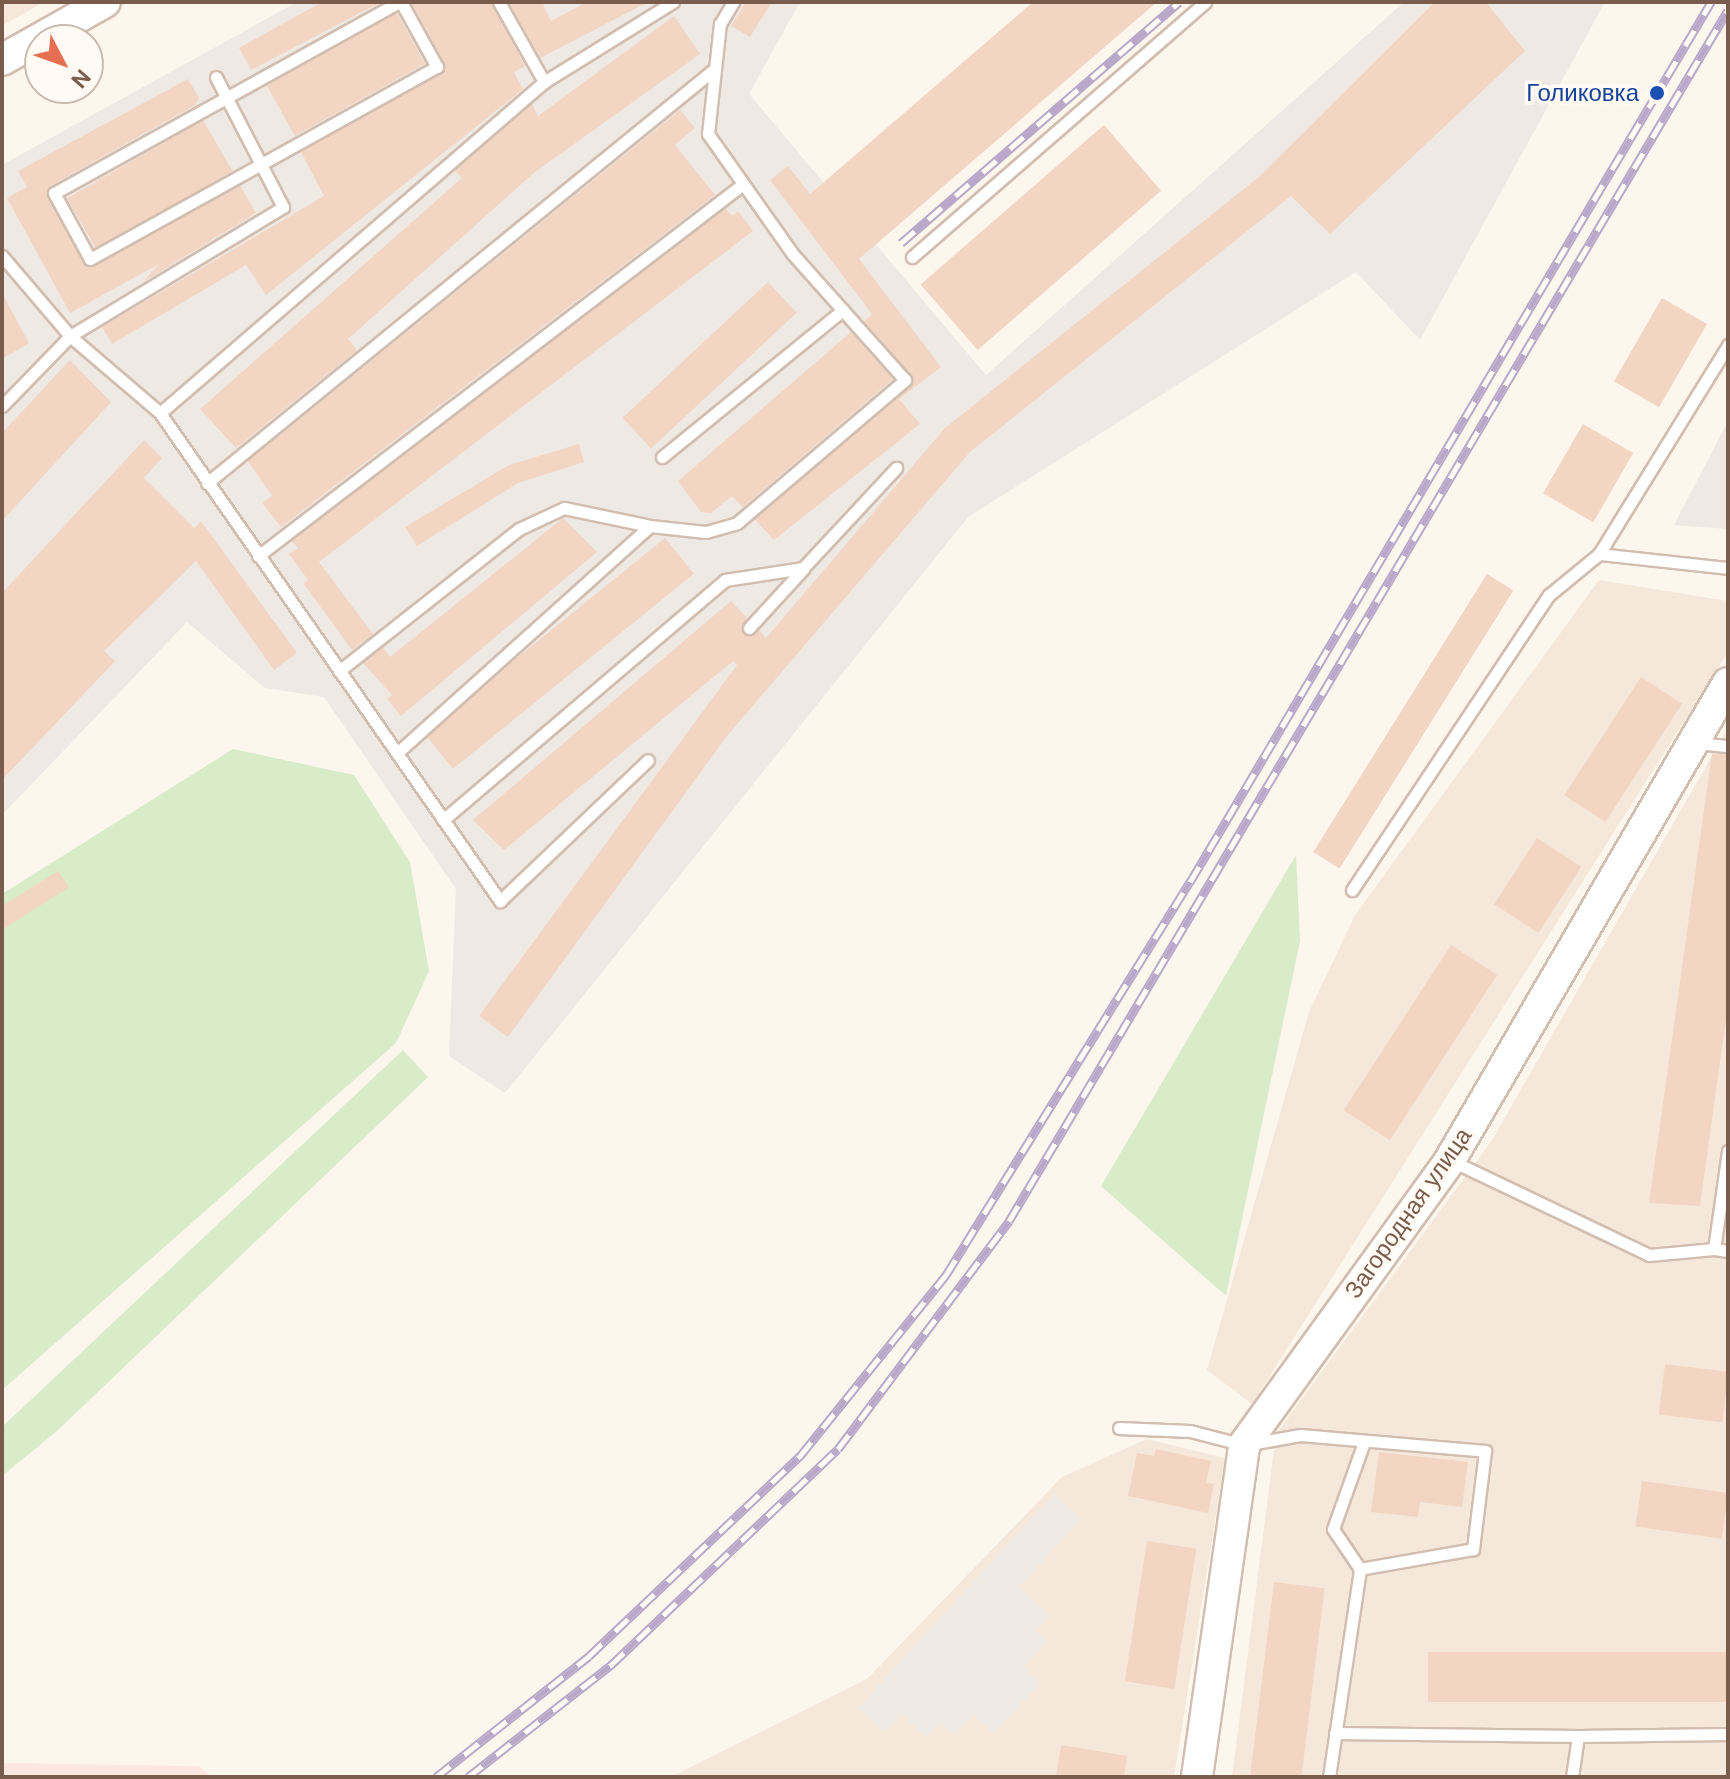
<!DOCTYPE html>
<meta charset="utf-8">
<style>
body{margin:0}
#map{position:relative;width:1730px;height:1779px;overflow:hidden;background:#fdf6ec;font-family:"DM Sans",sans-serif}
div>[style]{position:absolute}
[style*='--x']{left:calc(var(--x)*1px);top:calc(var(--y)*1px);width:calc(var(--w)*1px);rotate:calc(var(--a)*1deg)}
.residential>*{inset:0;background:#f5e8da}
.commercial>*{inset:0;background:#fde8e0}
.industrial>*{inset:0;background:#efe9e4}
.green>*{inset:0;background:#d8ecc9}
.building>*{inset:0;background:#f3d5c3;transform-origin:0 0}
.roads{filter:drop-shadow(2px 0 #d1beb0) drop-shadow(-2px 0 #d1beb0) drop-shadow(0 2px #d1beb0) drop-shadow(0 -2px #d1beb0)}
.lane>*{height:11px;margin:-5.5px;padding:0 5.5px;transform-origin:5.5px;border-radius:5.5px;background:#fff}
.secondary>*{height:30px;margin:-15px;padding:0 15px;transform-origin:15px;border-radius:15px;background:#fff}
.rail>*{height:9px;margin-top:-4.5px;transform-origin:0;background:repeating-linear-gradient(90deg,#fffaf3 0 18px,#b9a8c9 0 36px);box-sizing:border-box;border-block:2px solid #b9a8c9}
.dots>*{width:22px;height:22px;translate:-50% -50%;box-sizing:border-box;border:4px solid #fffaf3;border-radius:50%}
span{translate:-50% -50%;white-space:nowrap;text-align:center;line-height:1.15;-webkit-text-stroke:7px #fffaf3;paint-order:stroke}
.transit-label{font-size:24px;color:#164399}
.right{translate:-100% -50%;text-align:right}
.street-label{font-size:24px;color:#7a5c4d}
.frame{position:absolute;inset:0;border:4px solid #7a5c4d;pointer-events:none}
.north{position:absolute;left:24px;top:24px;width:80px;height:80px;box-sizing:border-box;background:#fffaf3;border:2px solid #cabbb1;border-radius:50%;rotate:131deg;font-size:22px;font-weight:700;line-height:32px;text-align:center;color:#7a5c4d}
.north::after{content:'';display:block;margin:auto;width:28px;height:36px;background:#e76f51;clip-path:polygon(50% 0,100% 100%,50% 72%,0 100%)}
</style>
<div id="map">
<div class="residential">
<div style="clip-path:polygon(2px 2px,44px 2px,2px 26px)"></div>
<div style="clip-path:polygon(1599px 580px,1728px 601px,1728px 652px,1252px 1404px,1207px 1370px,1309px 1012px,1355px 915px)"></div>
<div style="clip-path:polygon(1728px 728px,1728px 1777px,1232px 1777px,1276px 1434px,1492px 1140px)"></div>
<div style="clip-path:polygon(1147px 1439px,1225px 1458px,1174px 1777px,671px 1777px,867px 1679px,1062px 1477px)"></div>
</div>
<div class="commercial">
<div style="clip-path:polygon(2px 1763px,199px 1766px,211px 1777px,2px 1777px)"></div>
</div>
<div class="industrial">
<div style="clip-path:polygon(297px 2px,800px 2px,749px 94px,986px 375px,1404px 2px,1605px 2px,1420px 340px,1356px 272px,968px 517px,505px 1093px,449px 1056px,456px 889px,324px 697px,265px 688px,187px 622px,2px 815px,2px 165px)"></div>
<div style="clip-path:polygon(1728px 421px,1728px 529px,1674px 525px)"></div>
<div style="clip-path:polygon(1054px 1494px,1081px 1519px,1019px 1587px,1050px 1616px,1036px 1631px,1047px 1642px,1023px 1667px,1040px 1683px,994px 1733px,973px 1715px,955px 1735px,940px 1722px,926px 1737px,901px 1714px,885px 1732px,858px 1708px)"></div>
</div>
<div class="green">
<div style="clip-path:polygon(233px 749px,354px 775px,410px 862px,429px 971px,396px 1043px,2px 1390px,2px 894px)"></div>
<div style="clip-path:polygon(1296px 855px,1300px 941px,1226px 1296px,1101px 1186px)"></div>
<div style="clip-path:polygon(403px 1050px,428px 1077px,57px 1431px,2px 1476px,2px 1427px)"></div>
</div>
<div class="building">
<div style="clip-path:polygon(322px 2px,381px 2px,251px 70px,239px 48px)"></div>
<div style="clip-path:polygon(411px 2px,491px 2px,525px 66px,514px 72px,523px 89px,266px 295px,246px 265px,112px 344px,102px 327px,324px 196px,301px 152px,444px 72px,444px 63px)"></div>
<div style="clip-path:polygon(509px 2px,542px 2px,551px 21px,587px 2px,648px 2px,540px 58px)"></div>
<div style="clip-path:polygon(746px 2px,772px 2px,750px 37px,731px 26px)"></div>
<div style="clip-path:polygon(1033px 2px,1157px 2px,859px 259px,941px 367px,899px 399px,920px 424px,774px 540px,754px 519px,913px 379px,864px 321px,872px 314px,770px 180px,788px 166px,810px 194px)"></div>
<div style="clip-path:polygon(1435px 2px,1486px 2px,1525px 51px,1330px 234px,1291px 196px,970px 452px,727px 736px,508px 1037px,479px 1016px,737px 665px,733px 661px,504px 850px,473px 820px,731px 601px,747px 618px,743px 634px,751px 636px,759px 630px,766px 638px,945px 428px,1260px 176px)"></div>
<div style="left:397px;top:13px;width:58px;height:149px;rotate:61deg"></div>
<div style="clip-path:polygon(674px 16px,700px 54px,535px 172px,348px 339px,357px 350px,236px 448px,200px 409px,462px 178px,455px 170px,532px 104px,538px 116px)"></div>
<div style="clip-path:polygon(188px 79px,199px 98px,195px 105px,50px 186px,47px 197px,89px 267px,240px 185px,256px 213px,143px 282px,159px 264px,70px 313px,7px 198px,27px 187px,18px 171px)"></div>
<div style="clip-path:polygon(680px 110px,695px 128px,675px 145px,715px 195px,281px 527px,262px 503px,272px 496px,248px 461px)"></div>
<div style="left:203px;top:120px;width:59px;height:157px;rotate:60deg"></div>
<div style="left:1104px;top:125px;width:87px;height:243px;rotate:49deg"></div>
<div style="clip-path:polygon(725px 208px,732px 216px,738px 211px,753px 231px,319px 562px,373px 634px,352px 650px,304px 584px,308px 580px,289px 554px,298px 548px,292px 541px)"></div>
<div style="left:768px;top:282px;width:42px;height:199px;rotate:47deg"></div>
<div style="clip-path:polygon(2px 293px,29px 343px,2px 359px)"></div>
<div style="left:1662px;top:298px;width:52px;height:96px;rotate:30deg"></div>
<div style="clip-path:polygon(851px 332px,893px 379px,743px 507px,732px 496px,711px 513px,701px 512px,678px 481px)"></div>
<div style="clip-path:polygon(70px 360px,111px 402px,2px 521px,2px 433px)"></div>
<div style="left:1583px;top:424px;width:58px;height:80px;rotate:30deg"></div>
<div style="clip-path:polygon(144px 440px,162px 458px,144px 478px,194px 528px,201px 521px,297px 653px,274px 670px,196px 561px,104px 651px,115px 661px,2px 780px,2px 593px)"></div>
<div style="clip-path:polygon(579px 444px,584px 462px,518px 483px,417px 546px,405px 527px,509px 465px)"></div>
<div style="clip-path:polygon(563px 518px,597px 552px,401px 716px,387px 699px,392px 695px,363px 663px,383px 647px,390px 657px)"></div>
<div style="left:665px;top:538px;width:46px;height:310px;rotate:51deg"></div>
<div style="left:1487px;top:574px;width:31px;height:328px;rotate:32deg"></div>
<div style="left:1641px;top:677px;width:49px;height:141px;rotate:33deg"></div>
<div style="clip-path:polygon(1712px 753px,1728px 754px,1728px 1005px,1700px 1206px,1649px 1203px)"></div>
<div style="left:1537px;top:838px;width:53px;height:79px;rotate:33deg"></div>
<div style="clip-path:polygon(58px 871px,69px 887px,2px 930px,2px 906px)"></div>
<div style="left:1451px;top:945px;width:55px;height:197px;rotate:33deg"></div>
<div style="left:1665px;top:1364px;width:64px;height:51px;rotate:7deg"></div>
<div style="clip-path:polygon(1156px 1449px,1211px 1461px,1206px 1483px,1214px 1484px,1208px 1513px,1128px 1496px,1137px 1453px,1154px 1456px)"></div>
<div style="clip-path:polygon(1379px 1452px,1468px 1462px,1462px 1507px,1420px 1502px,1418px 1517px,1371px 1512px)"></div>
<div style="left:1642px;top:1481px;width:87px;height:46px;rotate:8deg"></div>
<div style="left:1147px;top:1541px;width:50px;height:142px;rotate:9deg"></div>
<div style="left:1274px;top:1582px;width:51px;height:197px;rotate:7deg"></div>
<div style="left:1728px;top:1652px;width:50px;height:300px;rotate:90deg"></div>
<div style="clip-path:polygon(1061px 1745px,1127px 1756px,1124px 1777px,1056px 1777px)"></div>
</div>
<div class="roads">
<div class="lane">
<div style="--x:399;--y:2;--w:394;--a:151"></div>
<div style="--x:54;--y:193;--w:75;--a:61.4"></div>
<div style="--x:90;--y:259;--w:397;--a:-29"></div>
<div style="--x:437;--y:67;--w:74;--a:-119"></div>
<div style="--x:499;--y:2;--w:92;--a:60.6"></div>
<div style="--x:544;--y:82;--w:152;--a:-31.8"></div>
<div style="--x:2;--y:256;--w:105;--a:49.6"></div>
<div style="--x:70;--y:336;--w:118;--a:40.5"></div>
<div style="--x:160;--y:413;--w:595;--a:55.13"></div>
<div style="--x:500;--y:901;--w:204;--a:-43.6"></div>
<div style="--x:912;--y:257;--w:388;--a:-41"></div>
<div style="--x:2;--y:406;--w:98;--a:-45.8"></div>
<div style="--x:70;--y:336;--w:249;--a:-31.2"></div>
<div style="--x:283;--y:207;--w:146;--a:-117.3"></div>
<div style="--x:160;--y:413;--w:507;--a:-40.76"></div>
<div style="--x:662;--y:457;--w:233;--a:-39.1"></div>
<div style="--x:207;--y:483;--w:652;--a:-39.21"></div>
<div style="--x:1599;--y:554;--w:130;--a:6.2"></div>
<div style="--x:258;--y:556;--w:611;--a:-37.49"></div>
<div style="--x:749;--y:628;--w:80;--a:-47.5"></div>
<div style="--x:339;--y:671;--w:229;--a:-38.3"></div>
<div style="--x:519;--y:529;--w:50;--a:-25"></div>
<div style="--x:564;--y:508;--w:88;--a:11.8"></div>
<div style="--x:1698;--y:743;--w:30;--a:6"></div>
<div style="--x:397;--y:753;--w:340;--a:-41.9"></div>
<div style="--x:650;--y:526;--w:56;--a:6.1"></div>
<div style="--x:706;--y:532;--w:32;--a:-16"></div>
<div style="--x:737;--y:523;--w:221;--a:-40.4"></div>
<div style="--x:905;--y:380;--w:170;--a:-131.7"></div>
<div style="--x:792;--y:253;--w:146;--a:-125.2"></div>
<div style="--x:708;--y:134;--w:111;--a:-83.8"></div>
<div style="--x:720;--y:24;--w:26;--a:-59"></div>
<div style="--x:443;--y:820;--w:370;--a:-40.4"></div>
<div style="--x:725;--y:580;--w:79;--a:-8.7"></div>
<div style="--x:803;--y:568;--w:137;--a:-47.1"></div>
<div style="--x:1352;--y:890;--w:355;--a:-56.3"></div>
<div style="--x:1549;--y:595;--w:65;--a:-39.4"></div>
<div style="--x:1599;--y:554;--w:246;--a:-58.3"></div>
<div style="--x:1728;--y:1151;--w:99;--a:98.1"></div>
<div style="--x:1714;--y:1249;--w:14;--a:8"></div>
<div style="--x:1450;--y:1160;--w:221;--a:25.5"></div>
<div style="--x:1649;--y:1255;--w:65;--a:-5.3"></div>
<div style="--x:1119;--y:1428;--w:71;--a:2.4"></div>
<div style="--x:1190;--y:1431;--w:56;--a:14.5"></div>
<div style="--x:1244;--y:1445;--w:57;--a:-10.1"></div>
<div style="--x:1300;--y:1435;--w:186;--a:4.9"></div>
<div style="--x:1485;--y:1451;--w:99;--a:97"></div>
<div style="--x:1473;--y:1549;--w:115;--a:170"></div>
<div style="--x:1335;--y:1733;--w:243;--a:0.7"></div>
<div style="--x:1578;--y:1736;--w:41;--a:98.3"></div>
<div style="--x:1578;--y:1736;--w:150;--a:-0.8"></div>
<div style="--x:1329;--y:1777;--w:210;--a:-81.5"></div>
<div style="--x:1360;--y:1569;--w:48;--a:-124"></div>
<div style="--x:1333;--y:1529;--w:92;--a:-70.4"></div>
</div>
<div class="secondary">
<div style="--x:2;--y:60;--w:118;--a:-29.4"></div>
<div style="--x:1197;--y:1777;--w:335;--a:-81.9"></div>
<div style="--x:1244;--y:1445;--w:352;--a:-54.1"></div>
<div style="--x:1450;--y:1160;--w:552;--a:-59.77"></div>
</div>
</div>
<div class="rail">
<div style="--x:901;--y:243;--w:368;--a:-40.9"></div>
<div style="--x:436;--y:1777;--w:195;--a:-38.3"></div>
<div style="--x:589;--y:1656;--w:291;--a:-43.5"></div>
<div style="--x:800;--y:1456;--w:233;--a:-51.1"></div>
<div style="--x:946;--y:1275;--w:463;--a:-58.2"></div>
<div style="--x:1190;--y:882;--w:1023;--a:-59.37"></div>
<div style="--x:468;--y:1777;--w:182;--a:-38.1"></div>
<div style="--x:611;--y:1665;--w:313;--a:-43.6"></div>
<div style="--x:838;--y:1449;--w:285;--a:-53.1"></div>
<div style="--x:1009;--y:1221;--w:1408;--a:-59.3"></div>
</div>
<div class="dots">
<div style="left:1657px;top:93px;background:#1a4fb4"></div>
</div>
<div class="transit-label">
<span class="right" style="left:1639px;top:93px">Голиковка</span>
</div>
<div class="street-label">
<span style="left:1408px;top:1213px;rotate:-55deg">Загородная улица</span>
</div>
<div class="frame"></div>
<div class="north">N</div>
</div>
